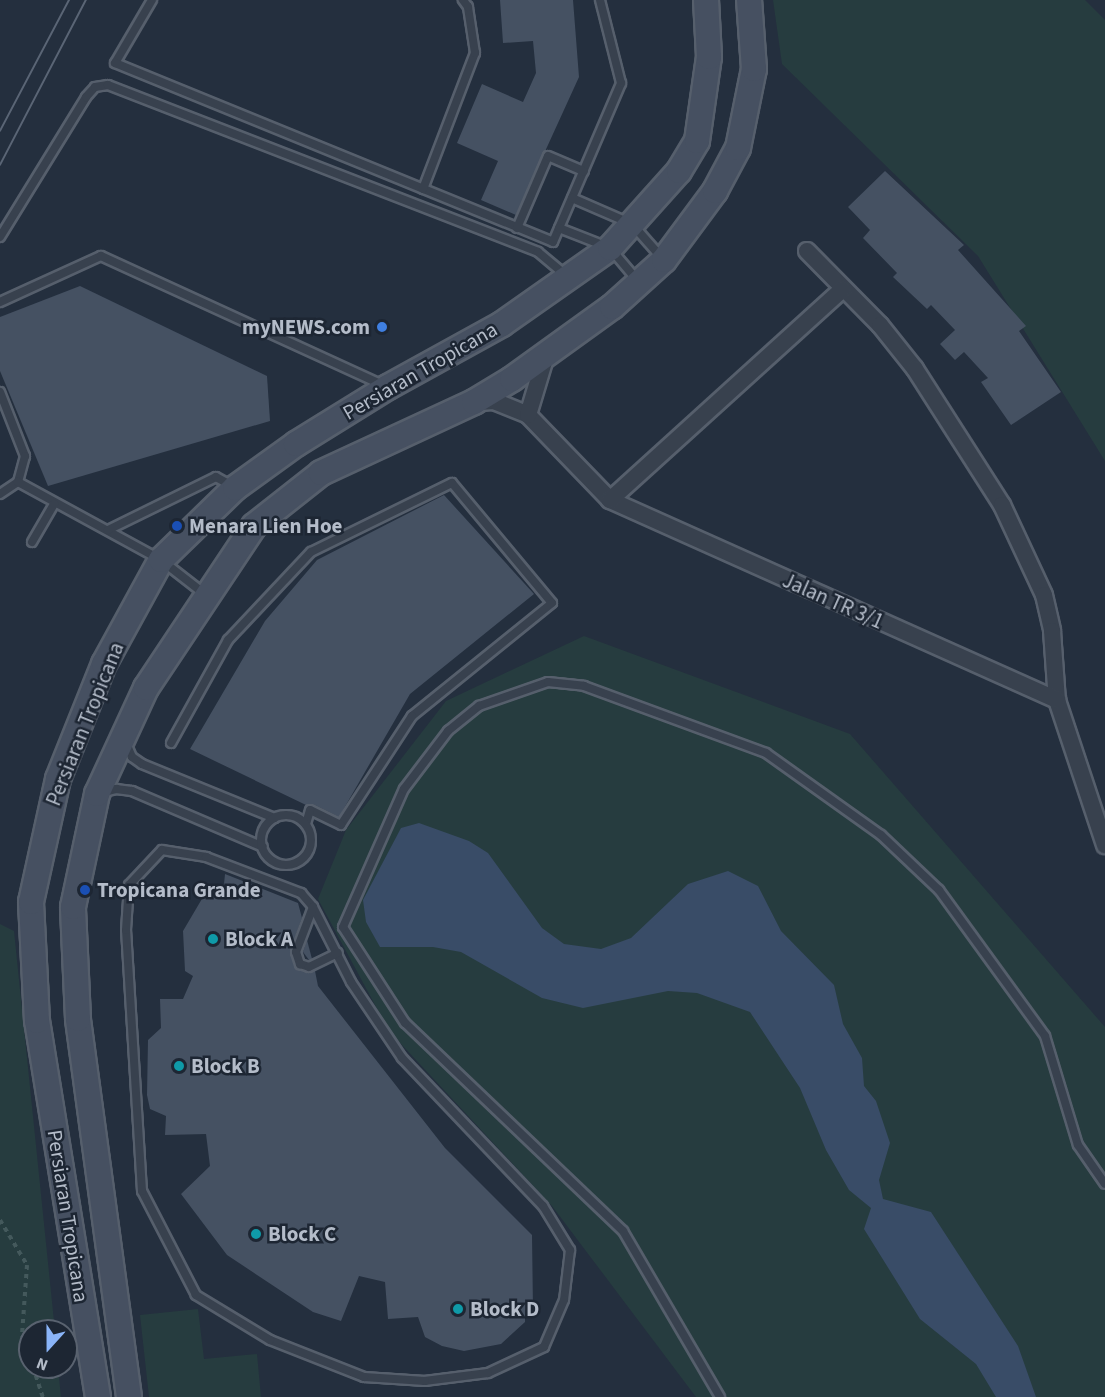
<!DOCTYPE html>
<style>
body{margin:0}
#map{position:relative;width:1105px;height:1397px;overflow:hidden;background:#242f3e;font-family:"Source Sans 3",sans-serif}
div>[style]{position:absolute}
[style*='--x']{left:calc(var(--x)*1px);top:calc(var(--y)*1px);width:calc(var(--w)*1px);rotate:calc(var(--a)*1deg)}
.green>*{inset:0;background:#263c3f}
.water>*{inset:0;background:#394c67}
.building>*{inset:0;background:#455162}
.path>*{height:4px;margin-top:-2px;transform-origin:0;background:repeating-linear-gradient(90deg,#44595c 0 4.5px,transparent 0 9px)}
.roads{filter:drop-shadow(2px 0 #565f6c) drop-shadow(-2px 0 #565f6c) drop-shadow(0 2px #565f6c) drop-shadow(0 -2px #565f6c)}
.lane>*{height:8px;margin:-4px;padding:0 4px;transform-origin:4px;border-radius:4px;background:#38414e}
.lane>.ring{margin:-4px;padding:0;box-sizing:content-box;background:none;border:8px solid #38414e;border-radius:50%}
.street>*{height:16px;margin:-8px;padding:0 8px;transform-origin:8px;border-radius:8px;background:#38414e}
.secondary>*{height:24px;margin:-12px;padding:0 12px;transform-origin:12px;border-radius:12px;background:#465061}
.tram>*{height:1.5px;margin:-0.75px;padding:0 0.75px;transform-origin:0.75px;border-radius:0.75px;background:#5a6575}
.dots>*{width:16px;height:16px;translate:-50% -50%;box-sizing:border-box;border:3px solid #1d2633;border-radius:50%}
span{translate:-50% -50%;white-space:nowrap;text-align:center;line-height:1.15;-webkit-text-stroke:5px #1d2633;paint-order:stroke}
.poi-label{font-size:21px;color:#b4bcc9;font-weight:700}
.right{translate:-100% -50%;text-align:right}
.left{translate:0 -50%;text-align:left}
.street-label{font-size:21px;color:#b4bcc9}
.north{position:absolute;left:18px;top:1319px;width:60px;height:60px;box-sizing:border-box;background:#1d2633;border:2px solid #59626f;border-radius:50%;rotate:201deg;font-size:16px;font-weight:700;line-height:24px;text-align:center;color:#b4bcc9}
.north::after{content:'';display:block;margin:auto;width:21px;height:27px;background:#8ab4f8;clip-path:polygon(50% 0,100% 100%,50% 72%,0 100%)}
</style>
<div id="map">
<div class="green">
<div style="clip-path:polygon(773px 0,1085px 0,1105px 20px,1105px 461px,978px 256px,782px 64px)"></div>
<div style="clip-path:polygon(584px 636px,850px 734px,1105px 1027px,1105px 1397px,696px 1397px,552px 1206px,389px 1031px,318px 899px,346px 830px,446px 701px)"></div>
<div style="clip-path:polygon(0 924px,14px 931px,55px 1331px,30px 1331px,30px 1367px,58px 1367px,61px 1397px,0 1397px)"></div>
<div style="clip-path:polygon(198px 1309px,204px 1359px,257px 1354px,261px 1397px,149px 1397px,140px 1315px)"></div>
</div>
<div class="water">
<div style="clip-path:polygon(419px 823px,469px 841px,488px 853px,542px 928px,564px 944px,601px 949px,631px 938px,688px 884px,728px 871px,758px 886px,781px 931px,834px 985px,843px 1024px,862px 1058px,864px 1086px,876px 1101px,890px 1143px,879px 1180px,883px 1199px,931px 1212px,1018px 1346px,1036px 1397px,996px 1397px,976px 1364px,920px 1319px,864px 1229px,871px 1208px,849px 1190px,826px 1150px,800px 1088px,750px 1012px,697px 993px,668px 991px,583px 1008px,542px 998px,461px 952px,433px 947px,380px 947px,366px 922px,363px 900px,401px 828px)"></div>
</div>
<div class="building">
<div style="clip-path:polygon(500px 0,573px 0,579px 77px,516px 215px,481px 200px,498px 161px,457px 143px,482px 84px,523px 102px,536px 73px,533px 41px,503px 43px)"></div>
<div style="clip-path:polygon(885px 171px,964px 245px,958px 250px,1026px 326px,1019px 331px,1061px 392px,1011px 425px,981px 382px,988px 378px,964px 352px,955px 360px,940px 344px,955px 330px,931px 305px,927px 309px,893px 277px,897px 273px,863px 238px,870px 230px,848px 207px)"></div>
<div style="clip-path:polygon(80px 286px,267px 376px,270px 421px,48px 486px,0 371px,0 317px)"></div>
<div style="clip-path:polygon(444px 495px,534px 594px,410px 694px,339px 817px,313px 804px,306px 805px,190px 749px,265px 621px,317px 560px)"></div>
<div style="clip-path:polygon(225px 874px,298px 903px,302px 918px,290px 951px,295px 968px,315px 971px,318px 986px,445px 1148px,532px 1235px,533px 1309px,525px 1310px,525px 1322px,501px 1344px,464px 1351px,442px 1346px,425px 1337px,418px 1317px,388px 1319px,385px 1282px,359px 1276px,341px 1321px,313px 1312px,227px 1255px,181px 1194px,210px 1166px,206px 1134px,165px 1135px,166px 1116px,150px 1109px,147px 1095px,148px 1040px,161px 1028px,160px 999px,183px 999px,193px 976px,185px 971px,183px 931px,206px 892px,224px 884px)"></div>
<div style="clip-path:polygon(307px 940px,312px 959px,309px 960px,303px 952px)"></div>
</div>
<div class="path">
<div style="--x:0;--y:1220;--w:52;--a:59"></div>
<div style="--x:27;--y:1265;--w:70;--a:94.1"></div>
<div style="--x:22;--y:1335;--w:24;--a:71"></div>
<div style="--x:33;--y:1367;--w:32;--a:72"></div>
</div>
<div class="roads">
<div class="lane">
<div style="--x:152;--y:0;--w:73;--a:120.4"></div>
<div style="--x:115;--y:63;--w:473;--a:22.2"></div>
<div style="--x:553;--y:242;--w:173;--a:-66.8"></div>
<div style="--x:621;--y:83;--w:86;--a:-104.2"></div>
<div style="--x:423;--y:189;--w:146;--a:-69.1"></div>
<div style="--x:475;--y:53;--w:47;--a:-98.7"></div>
<div style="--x:468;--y:7;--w:9;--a:-126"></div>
<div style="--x:572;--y:198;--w:65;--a:23.4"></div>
<div style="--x:632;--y:224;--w:45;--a:48.6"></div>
<div style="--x:517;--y:228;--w:78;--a:-66.7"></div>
<div style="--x:548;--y:156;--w:39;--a:23"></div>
<div style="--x:559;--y:228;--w:55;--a:21.4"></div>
<div style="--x:610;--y:248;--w:42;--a:49.8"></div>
<div style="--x:0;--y:237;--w:164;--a:-58.4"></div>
<div style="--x:86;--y:97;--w:13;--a:-48"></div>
<div style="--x:95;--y:87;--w:13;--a:-9"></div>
<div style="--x:108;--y:85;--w:461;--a:21.2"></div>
<div style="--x:538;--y:252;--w:38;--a:40"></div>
<div style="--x:0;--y:302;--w:111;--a:-24.5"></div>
<div style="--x:101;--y:256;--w:312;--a:24.6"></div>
<div style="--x:0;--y:392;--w:69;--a:68.7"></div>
<div style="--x:25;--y:456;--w:27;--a:105"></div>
<div style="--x:0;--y:494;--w:22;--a:-34"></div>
<div style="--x:18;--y:482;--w:163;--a:28.6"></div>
<div style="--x:161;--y:560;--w:57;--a:37.9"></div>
<div style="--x:108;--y:530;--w:120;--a:-26.1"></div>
<div style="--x:216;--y:477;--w:18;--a:29"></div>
<div style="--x:32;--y:542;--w:44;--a:-59.9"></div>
<div style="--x:126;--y:743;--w:15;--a:67"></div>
<div style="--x:132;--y:757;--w:12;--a:35"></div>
<div style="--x:142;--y:764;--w:143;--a:22.2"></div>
<div style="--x:171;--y:743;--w:118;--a:-61"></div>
<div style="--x:228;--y:640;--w:121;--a:-46.7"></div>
<div style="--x:311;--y:552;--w:157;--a:-26.1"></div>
<div style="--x:452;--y:483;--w:156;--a:50.2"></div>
<div style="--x:552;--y:603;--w:180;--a:141.1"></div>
<div style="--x:412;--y:716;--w:130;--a:123.1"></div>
<div style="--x:341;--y:825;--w:34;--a:-154"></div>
<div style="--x:310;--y:810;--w:15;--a:106"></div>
<div style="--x:101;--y:793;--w:16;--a:-15"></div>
<div style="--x:116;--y:789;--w:16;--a:7"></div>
<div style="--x:132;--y:791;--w:142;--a:23.1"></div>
<div class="ring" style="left:261px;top:815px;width:42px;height:42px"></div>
<div style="--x:162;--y:850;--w:45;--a:9"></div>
<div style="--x:206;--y:857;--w:102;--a:20.8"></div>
<div style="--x:301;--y:893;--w:18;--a:49"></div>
<div style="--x:313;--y:907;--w:84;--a:63.1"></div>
<div style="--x:351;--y:982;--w:92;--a:56.1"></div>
<div style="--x:402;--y:1058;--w:204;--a:46.4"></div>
<div style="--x:543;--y:1206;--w:52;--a:58.5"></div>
<div style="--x:570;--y:1250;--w:50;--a:96.8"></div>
<div style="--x:564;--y:1300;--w:51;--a:113.1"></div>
<div style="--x:544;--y:1347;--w:62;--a:155.1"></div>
<div style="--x:488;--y:1373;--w:64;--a:172.8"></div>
<div style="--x:425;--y:1381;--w:61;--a:-176.2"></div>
<div style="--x:364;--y:1377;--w:101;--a:-158.5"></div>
<div style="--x:270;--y:1340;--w:87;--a:-148.7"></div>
<div style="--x:196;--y:1295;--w:117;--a:-117.4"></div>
<div style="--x:142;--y:1191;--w:261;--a:-93.5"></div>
<div style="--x:126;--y:930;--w:45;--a:-86.2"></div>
<div style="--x:129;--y:885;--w:48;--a:-46.7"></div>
<div style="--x:313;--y:907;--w:48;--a:110.7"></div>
<div style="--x:296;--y:952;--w:13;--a:72"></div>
<div style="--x:300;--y:964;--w:9;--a:18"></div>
<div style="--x:309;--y:967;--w:32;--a:-26"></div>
<div style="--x:720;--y:1397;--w:192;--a:-120.3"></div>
<div style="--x:623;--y:1231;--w:301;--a:-136.3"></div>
<div style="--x:405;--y:1023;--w:114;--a:-122.9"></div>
<div style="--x:343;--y:927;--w:151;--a:-66.2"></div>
<div style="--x:404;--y:789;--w:73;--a:-52.8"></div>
<div style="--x:448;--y:731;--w:40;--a:-39"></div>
<div style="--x:479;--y:706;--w:73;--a:-19.2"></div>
<div style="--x:548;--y:682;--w:36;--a:6"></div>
<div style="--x:584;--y:686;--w:194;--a:20.2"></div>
<div style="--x:766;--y:753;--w:141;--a:35.5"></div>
<div style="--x:881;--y:835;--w:80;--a:43.5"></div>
<div style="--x:939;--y:890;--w:180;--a:54"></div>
<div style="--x:1045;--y:1036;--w:114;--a:73.2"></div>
<div style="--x:1078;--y:1145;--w:47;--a:55.3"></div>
</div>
<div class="street">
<div style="--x:807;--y:251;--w:104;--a:45.4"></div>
<div style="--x:880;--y:325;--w:56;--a:51.5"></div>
<div style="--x:915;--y:369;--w:161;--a:57.4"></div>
<div style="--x:1002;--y:505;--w:99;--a:65"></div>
<div style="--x:1044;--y:595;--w:37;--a:77"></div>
<div style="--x:1052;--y:631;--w:69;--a:85.9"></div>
<div style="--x:1057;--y:700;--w:153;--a:71.7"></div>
<div style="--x:477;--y:402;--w:17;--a:-3"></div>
<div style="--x:494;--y:401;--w:37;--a:22"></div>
<div style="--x:528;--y:415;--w:118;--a:46"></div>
<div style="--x:610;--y:500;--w:490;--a:24.1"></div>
<div style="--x:528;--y:415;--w:63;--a:-73.3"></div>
<div style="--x:610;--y:500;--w:314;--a:-42.2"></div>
</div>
<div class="secondary">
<div style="--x:98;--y:1397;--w:381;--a:-99.2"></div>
<div style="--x:37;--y:1021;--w:119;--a:-92.9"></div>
<div style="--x:31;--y:902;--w:126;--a:-77.6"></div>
<div style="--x:58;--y:779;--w:124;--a:-68.2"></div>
<div style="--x:104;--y:664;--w:119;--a:-61.3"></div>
<div style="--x:161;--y:560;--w:103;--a:-44.2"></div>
<div style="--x:235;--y:488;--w:75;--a:-35.8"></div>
<div style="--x:296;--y:444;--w:108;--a:-31.8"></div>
<div style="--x:388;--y:387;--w:130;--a:-28.9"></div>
<div style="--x:502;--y:324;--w:132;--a:-35.1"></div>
<div style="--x:610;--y:248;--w:103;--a:-48.1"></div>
<div style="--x:679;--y:171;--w:35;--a:-59"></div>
<div style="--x:697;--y:141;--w:85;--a:-81.9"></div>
<div style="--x:709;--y:57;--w:57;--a:-93"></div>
<div style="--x:129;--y:1397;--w:381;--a:-97.7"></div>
<div style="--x:78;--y:1019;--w:112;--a:-92.6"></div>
<div style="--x:73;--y:907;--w:116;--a:-78"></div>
<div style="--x:97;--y:794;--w:117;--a:-65.2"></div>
<div style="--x:146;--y:688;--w:195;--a:-56.3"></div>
<div style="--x:254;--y:526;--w:85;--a:-38.3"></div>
<div style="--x:321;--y:473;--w:169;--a:-24.9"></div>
<div style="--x:474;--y:402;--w:44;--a:-31.2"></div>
<div style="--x:512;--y:379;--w:123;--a:-35.8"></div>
<div style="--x:612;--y:307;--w:70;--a:-42.1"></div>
<div style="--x:664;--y:260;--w:86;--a:-53.5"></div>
<div style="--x:715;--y:191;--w:49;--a:-61.9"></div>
<div style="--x:738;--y:148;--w:81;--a:-78.6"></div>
<div style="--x:754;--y:69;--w:69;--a:-94.1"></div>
</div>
</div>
<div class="tram">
<div style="--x:0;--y:131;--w:148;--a:-62.2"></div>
<div style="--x:0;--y:165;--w:186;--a:-62.5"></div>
</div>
<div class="dots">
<div style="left:382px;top:327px;background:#3f7fe0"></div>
<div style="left:177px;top:526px;background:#1a4fb4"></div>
<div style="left:85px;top:890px;background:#1a4fb4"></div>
<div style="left:213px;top:939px;background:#0f9aa8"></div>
<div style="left:179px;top:1066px;background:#0f9aa8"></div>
<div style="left:256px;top:1234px;background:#0f9aa8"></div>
<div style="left:458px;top:1309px;background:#0f9aa8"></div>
</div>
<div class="poi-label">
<span class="right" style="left:370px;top:327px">myNEWS.com</span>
<span class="left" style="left:189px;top:526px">Menara Lien Hoe</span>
<span class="left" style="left:97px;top:890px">Tropicana Grande</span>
<span class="left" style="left:225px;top:939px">Block A</span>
<span class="left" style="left:191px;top:1066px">Block B</span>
<span class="left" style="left:268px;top:1234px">Block C</span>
<span class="left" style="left:470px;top:1309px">Block D</span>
</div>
<div class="street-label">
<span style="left:420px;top:371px;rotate:-30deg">Persiaran Tropicana</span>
<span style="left:833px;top:601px;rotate:24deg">Jalan TR 3/1</span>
<span style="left:85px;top:724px;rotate:-68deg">Persiaran Tropicana</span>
<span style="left:68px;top:1216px;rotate:81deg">Persiaran Tropicana</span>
</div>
<div class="north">N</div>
</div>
